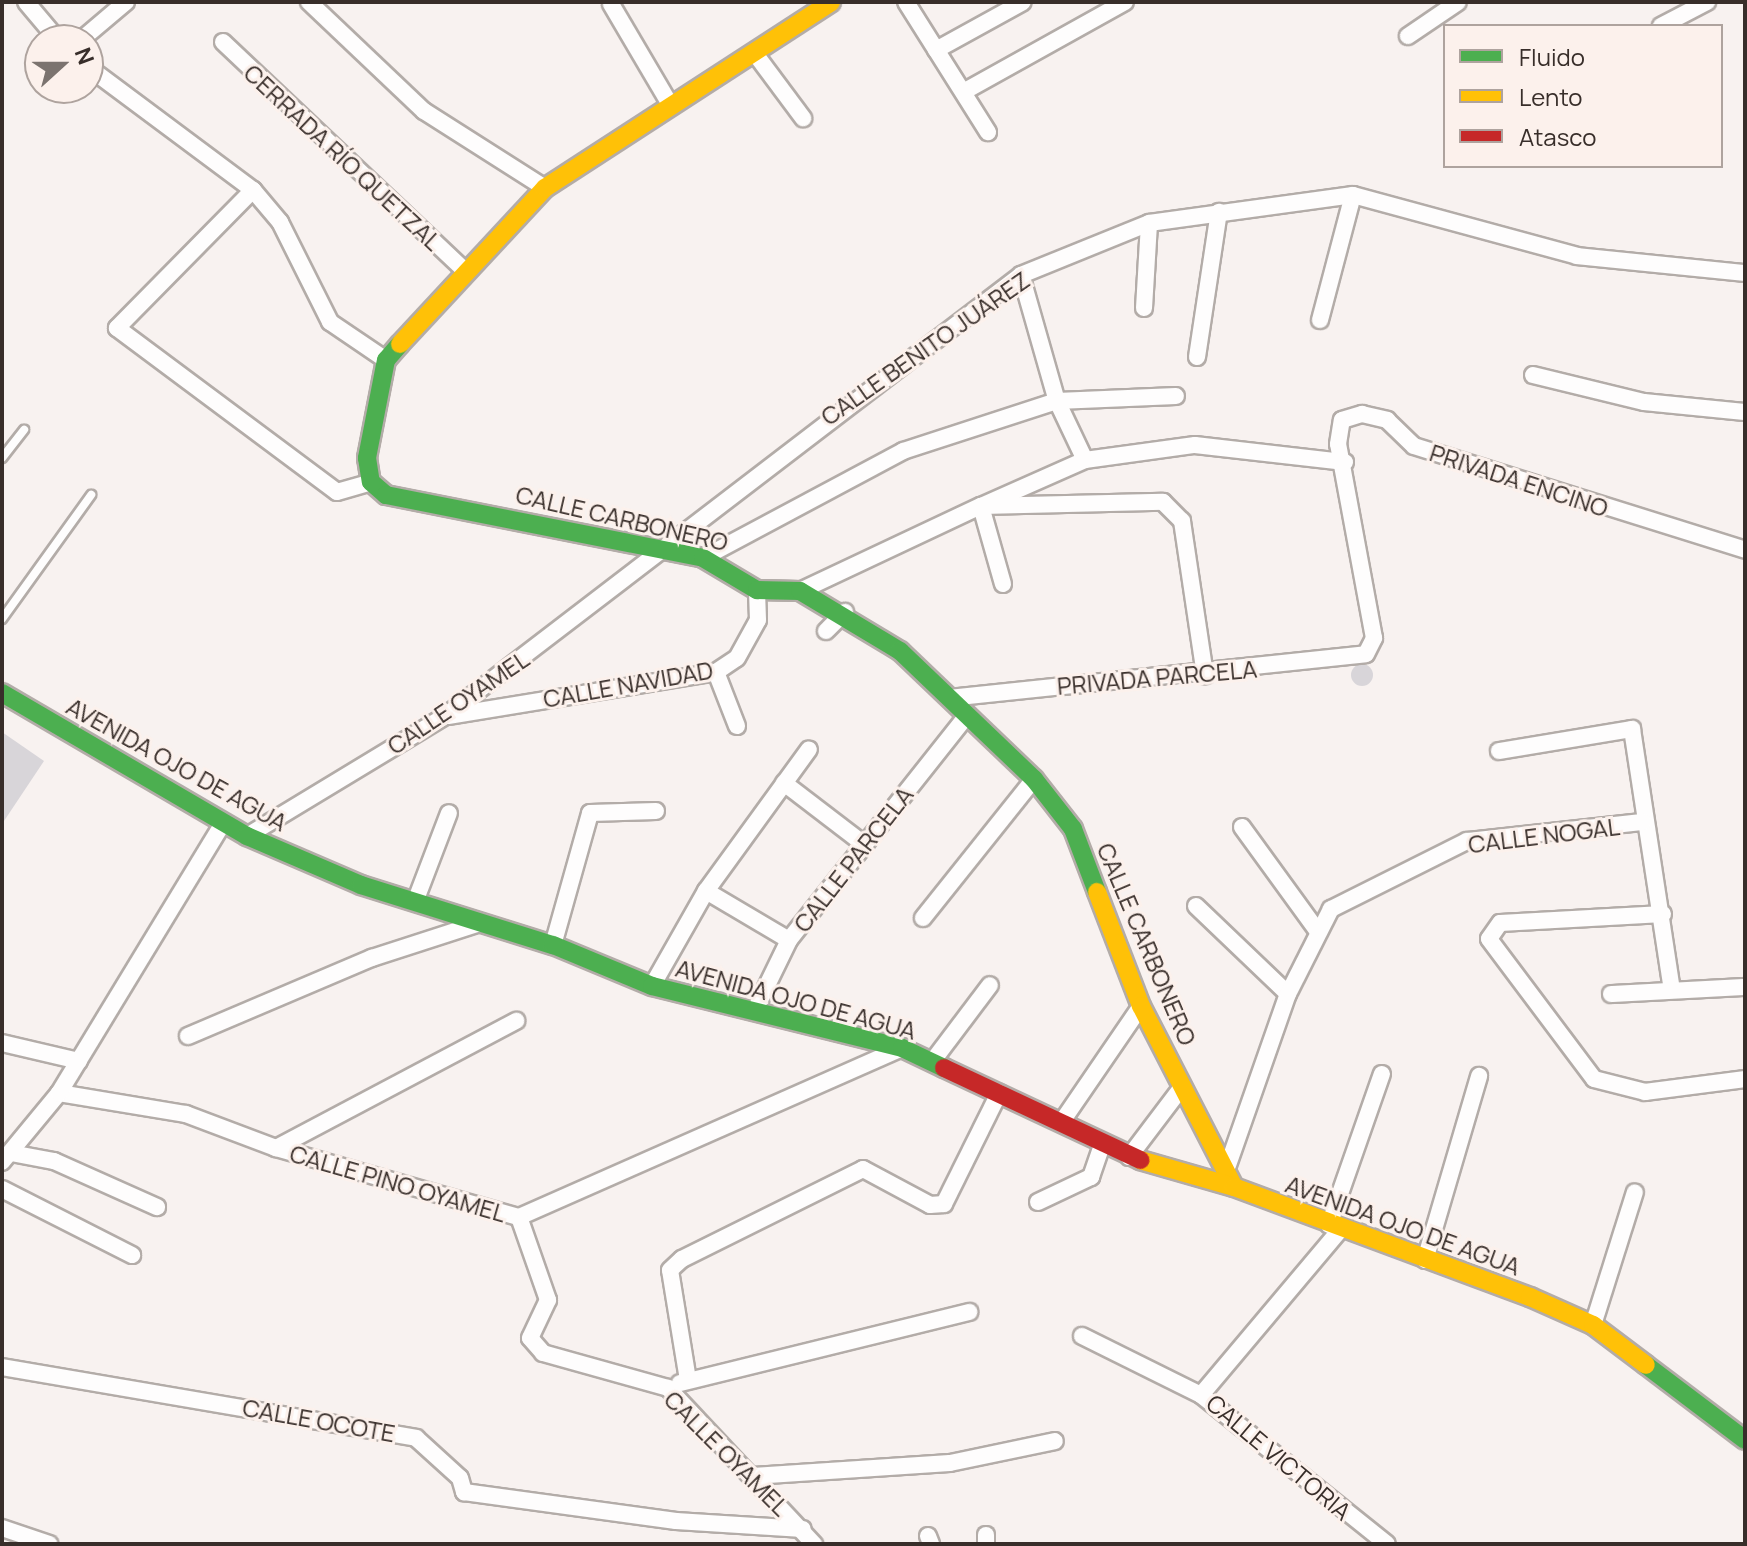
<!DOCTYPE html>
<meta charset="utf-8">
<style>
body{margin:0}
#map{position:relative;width:1747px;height:1546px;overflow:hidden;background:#f8f2f0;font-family:Manrope,sans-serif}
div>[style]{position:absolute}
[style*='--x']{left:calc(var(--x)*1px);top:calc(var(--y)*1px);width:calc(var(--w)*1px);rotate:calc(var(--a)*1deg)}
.building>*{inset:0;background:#d8d5d9}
.round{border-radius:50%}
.roads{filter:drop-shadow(2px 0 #b3aca8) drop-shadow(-2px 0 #b3aca8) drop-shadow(0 2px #b3aca8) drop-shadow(0 -2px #b3aca8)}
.lane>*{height:8px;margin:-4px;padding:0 4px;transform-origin:4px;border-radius:4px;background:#fefdfd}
.street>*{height:16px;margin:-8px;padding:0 8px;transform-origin:8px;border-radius:8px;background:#fefdfd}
.fast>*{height:18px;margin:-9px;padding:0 9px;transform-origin:9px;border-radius:9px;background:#4caf50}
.slow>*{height:18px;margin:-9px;padding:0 9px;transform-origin:9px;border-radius:9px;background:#ffc107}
.jam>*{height:18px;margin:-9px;padding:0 9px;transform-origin:9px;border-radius:9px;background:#c62828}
span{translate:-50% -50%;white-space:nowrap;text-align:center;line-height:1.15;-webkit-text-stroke:6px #fcf1ec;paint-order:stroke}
.street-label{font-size:24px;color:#382e2a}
.frame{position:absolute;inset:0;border:4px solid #382e2a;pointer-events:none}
.legend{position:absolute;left:1443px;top:24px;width:280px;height:144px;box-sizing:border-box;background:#fcf1ec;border:2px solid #aea39e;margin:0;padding:10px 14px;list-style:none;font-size:24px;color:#382e2a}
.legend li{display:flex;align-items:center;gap:16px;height:40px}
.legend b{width:40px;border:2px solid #aea39e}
.north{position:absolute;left:24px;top:24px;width:80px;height:80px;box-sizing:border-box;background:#fcf1ec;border:2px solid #aea39e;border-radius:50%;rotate:69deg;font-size:22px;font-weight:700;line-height:32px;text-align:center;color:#382e2a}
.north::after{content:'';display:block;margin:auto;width:28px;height:36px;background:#7b736f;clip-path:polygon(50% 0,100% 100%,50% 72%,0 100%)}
</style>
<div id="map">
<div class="building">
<div class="round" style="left:1351px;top:664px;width:22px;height:22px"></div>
<div style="clip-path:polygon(2px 732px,44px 761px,2px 824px)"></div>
</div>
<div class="roads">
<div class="lane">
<div style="--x:2;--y:458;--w:36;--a:-52"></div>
<div style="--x:2;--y:619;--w:153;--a:-54.3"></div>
</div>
<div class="street">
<div style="--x:26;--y:2;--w:50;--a:49.9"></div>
<div style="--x:309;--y:2;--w:158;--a:43.5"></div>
<div style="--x:424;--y:111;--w:143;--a:32.5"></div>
<div style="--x:906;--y:2;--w:154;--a:57.8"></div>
<div style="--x:611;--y:4;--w:118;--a:59.5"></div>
<div style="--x:1661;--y:26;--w:52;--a:-27.6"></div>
<div style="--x:1408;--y:36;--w:60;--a:-34.2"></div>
<div style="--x:81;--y:40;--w:59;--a:-40.2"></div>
<div style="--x:223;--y:42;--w:333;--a:43.4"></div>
<div style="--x:936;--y:50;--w:99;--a:-28.9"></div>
<div style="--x:756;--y:55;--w:79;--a:53.3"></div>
<div style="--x:88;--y:67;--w:206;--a:36.7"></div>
<div style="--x:253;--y:190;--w:42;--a:49.8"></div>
<div style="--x:280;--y:222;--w:112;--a:63.4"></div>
<div style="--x:330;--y:322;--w:68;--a:34.2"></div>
<div style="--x:965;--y:91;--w:183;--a:-29.1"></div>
<div style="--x:253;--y:190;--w:194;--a:134.6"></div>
<div style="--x:117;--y:328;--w:274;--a:36.7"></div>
<div style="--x:337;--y:492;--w:35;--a:-16"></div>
<div style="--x:1021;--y:275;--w:131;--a:74.1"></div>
<div style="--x:1057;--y:401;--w:65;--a:64.6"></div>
<div style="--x:1144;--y:308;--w:85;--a:-86.6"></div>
<div style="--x:1320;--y:320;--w:129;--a:-75.2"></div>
<div style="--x:1197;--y:357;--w:147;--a:-81.4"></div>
<div style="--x:1533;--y:375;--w:114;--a:13.7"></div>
<div style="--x:1644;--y:402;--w:101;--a:5.7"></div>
<div style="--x:703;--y:558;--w:227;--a:-28.1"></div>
<div style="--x:903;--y:451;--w:162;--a:-18"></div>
<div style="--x:1057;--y:401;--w:119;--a:-2.4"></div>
<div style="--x:1003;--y:584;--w:81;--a:-105.8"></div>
<div style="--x:981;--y:506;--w:114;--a:-23.9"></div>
<div style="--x:1085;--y:460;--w:111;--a:-7.8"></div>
<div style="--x:1195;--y:445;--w:151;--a:6.5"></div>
<div style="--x:800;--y:591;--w:200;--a:-25.2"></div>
<div style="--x:981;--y:506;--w:182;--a:-1.3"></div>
<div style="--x:1163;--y:502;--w:27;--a:45"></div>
<div style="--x:1182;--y:521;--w:156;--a:81.5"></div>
<div style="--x:826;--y:631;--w:27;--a:-45"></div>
<div style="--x:716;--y:672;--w:58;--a:68.7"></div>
<div style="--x:949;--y:698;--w:419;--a:-6"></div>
<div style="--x:1366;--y:654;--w:18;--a:-63"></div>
<div style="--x:1374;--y:638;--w:197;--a:-100.5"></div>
<div style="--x:1338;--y:444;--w:24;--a:-81"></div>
<div style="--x:1342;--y:420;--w:21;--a:-17"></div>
<div style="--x:1362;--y:414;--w:26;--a:13"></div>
<div style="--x:1387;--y:420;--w:37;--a:44"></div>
<div style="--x:1414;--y:446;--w:347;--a:17.4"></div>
<div style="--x:448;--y:716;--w:272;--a:-9.3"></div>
<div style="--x:716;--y:672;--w:25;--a:-34"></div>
<div style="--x:737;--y:658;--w:43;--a:-61.1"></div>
<div style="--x:758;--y:620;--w:30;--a:-92"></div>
<div style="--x:1499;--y:751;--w:135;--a:-9.4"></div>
<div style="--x:1632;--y:729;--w:259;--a:81.3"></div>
<div style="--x:784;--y:783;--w:102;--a:37.4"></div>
<div style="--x:1242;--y:827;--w:126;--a:54"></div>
<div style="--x:247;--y:836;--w:232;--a:-31.2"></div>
<div style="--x:445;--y:716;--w:725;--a:-37.44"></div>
<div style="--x:1021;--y:275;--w:138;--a:-22.1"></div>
<div style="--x:1149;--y:223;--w:206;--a:-7.8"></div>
<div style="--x:1353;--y:195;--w:232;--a:15.2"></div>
<div style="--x:1577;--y:256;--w:169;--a:5.8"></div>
<div style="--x:706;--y:891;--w:96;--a:30.6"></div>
<div style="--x:415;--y:902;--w:95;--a:-69.1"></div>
<div style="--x:1196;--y:906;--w:127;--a:43.7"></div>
<div style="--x:1663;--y:914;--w:163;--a:176.8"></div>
<div style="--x:1500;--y:923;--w:19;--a:125"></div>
<div style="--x:1489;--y:939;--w:175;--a:53.1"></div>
<div style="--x:1594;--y:1079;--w:53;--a:14.3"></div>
<div style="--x:1645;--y:1092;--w:101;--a:-7.4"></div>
<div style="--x:923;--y:918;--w:178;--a:-51.4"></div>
<div style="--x:553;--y:945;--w:137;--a:-74.3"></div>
<div style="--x:590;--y:813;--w:66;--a:-1.7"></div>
<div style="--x:652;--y:986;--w:109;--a:-60.4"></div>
<div style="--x:706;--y:891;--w:175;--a:-54"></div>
<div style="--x:1611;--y:994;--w:134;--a:-3"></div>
<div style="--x:756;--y:1008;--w:76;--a:-64.1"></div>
<div style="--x:789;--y:940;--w:283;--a:-51.6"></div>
<div style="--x:188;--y:1036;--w:200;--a:-23"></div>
<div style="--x:372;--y:958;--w:114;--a:-18"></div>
<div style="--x:2;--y:1043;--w:79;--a:13.2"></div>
<div style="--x:932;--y:1062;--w:96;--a:-53"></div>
<div style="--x:59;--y:1093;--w:129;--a:9.4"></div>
<div style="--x:186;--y:1114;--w:96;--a:20.7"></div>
<div style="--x:276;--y:1148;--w:253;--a:15.9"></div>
<div style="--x:519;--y:1217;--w:419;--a:-23.8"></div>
<div style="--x:1063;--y:1120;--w:138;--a:-55.6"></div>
<div style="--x:276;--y:1148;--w:272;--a:-27.9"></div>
<div style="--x:11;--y:1153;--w:44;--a:10.5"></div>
<div style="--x:54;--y:1161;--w:113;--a:24.1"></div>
<div style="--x:1129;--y:1157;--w:88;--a:-52.9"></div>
<div style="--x:2;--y:1162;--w:89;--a:-50.4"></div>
<div style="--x:59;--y:1093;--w:316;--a:-58.7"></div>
<div style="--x:1228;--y:1165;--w:181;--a:-70.7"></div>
<div style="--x:1288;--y:994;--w:95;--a:-63.2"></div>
<div style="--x:1331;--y:909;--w:152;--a:-26.6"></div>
<div style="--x:1467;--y:841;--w:177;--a:-6.2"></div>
<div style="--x:2;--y:1189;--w:146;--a:26.9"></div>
<div style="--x:1038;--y:1202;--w:59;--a:-25.3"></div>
<div style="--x:1091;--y:1177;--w:37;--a:-71"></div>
<div style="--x:519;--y:1217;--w:88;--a:70.7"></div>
<div style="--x:548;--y:1300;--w:42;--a:115.3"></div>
<div style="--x:530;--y:1338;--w:20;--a:49"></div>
<div style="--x:543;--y:1353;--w:130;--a:15.6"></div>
<div style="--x:668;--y:1388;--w:214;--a:46.9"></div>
<div style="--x:1329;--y:1225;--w:160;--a:-70.7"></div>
<div style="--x:1425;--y:1260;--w:192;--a:-73.6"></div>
<div style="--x:1593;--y:1325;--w:139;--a:-72.5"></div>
<div style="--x:1082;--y:1336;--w:133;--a:26.4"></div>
<div style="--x:1201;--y:1395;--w:238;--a:38.7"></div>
<div style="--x:2;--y:1367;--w:420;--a:9.7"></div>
<div style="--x:416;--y:1438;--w:59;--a:42.3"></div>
<div style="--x:460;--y:1478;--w:15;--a:74"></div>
<div style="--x:464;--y:1492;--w:214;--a:7.8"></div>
<div style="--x:676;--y:1521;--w:127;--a:3.6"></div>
<div style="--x:688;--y:1380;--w:111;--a:-99.3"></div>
<div style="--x:670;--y:1270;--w:16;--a:-43"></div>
<div style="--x:682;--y:1259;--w:202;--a:-26.4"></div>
<div style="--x:863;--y:1169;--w:76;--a:28.2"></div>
<div style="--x:930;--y:1205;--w:14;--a:-4"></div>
<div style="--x:944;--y:1204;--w:124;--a:-63.6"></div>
<div style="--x:680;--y:1383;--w:298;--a:-13.8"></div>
<div style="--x:1201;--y:1395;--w:217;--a:-49.9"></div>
<div style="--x:753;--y:1476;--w:197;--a:-3.8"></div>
<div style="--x:950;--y:1463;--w:107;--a:-11.8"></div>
<div style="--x:2;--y:1528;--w:50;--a:18.8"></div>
<div style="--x:986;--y:1535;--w:9;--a:90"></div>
<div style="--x:928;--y:1536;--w:9;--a:69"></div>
</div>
<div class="fast">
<div style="--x:400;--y:344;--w:21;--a:131"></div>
<div style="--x:386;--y:360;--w:100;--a:101"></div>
<div style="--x:367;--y:458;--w:24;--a:81"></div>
<div style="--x:371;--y:482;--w:20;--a:41"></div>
<div style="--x:386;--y:495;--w:323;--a:11.2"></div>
<div style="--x:703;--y:558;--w:63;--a:30.7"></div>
<div style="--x:757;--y:590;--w:43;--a:1.3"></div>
<div style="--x:800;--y:591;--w:117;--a:31"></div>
<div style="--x:900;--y:651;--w:185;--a:43.7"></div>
<div style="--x:1034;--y:779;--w:63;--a:52"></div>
<div style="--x:1073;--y:829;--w:67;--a:69.1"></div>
<div style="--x:2;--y:693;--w:284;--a:30.3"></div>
<div style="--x:247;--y:836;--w:124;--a:23.3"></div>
<div style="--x:361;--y:885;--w:201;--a:17.4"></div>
<div style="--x:553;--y:945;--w:107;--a:22.5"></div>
<div style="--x:652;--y:986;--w:258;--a:13.9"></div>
<div style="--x:902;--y:1048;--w:47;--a:25.5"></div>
<div style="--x:1646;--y:1365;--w:124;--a:37.1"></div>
</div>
<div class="slow">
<div style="--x:400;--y:344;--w:213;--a:-47.1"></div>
<div style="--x:545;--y:188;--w:341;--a:-33"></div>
<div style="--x:1097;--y:892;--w:122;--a:68.9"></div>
<div style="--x:1141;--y:1006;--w:203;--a:62.8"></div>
<div style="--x:1140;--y:1160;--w:98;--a:16"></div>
<div style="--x:1234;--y:1187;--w:316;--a:20.4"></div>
<div style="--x:1530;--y:1297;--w:69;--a:24"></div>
<div style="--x:1593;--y:1325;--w:66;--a:37"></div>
</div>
<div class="jam">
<div style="--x:944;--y:1068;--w:217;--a:25.1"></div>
</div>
</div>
<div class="street-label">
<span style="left:343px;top:157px;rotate:43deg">CERRADA RÍO QUETZAL</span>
<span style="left:925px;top:348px;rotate:-35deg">CALLE BENITO JUÁREZ</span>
<span style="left:1519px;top:480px;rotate:18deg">PRIVADA ENCINO</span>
<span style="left:622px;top:518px;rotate:13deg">CALLE CARBONERO</span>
<span style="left:1157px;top:677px;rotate:-5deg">PRIVADA PARCELA</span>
<span style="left:628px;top:684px;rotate:-10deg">CALLE NAVIDAD</span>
<span style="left:458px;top:702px;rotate:-34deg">CALLE OYAMEL</span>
<span style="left:177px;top:764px;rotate:29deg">AVENIDA OJO DE AGUA</span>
<span style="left:1544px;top:835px;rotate:-7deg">CALLE NOGAL</span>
<span style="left:853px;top:859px;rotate:-52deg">CALLE PARCELA</span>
<span style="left:1147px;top:944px;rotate:67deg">CALLE CARBONERO</span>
<span style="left:796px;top:999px;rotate:15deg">AVENIDA OJO DE AGUA</span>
<span style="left:398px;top:1183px;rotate:16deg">CALLE PINO OYAMEL</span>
<span style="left:1403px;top:1225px;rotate:20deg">AVENIDA OJO DE AGUA</span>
<span style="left:319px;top:1420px;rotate:10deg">CALLE OCOTE</span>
<span style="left:727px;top:1453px;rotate:45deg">CALLE OYAMEL</span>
<span style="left:1279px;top:1457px;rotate:40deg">CALLE VICTORIA</span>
</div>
<div class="frame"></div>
<ul class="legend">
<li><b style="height:10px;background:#4caf50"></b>Fluido</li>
<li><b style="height:10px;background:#ffc107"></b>Lento</li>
<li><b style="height:10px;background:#c62828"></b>Atasco</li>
</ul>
<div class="north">N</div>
</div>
